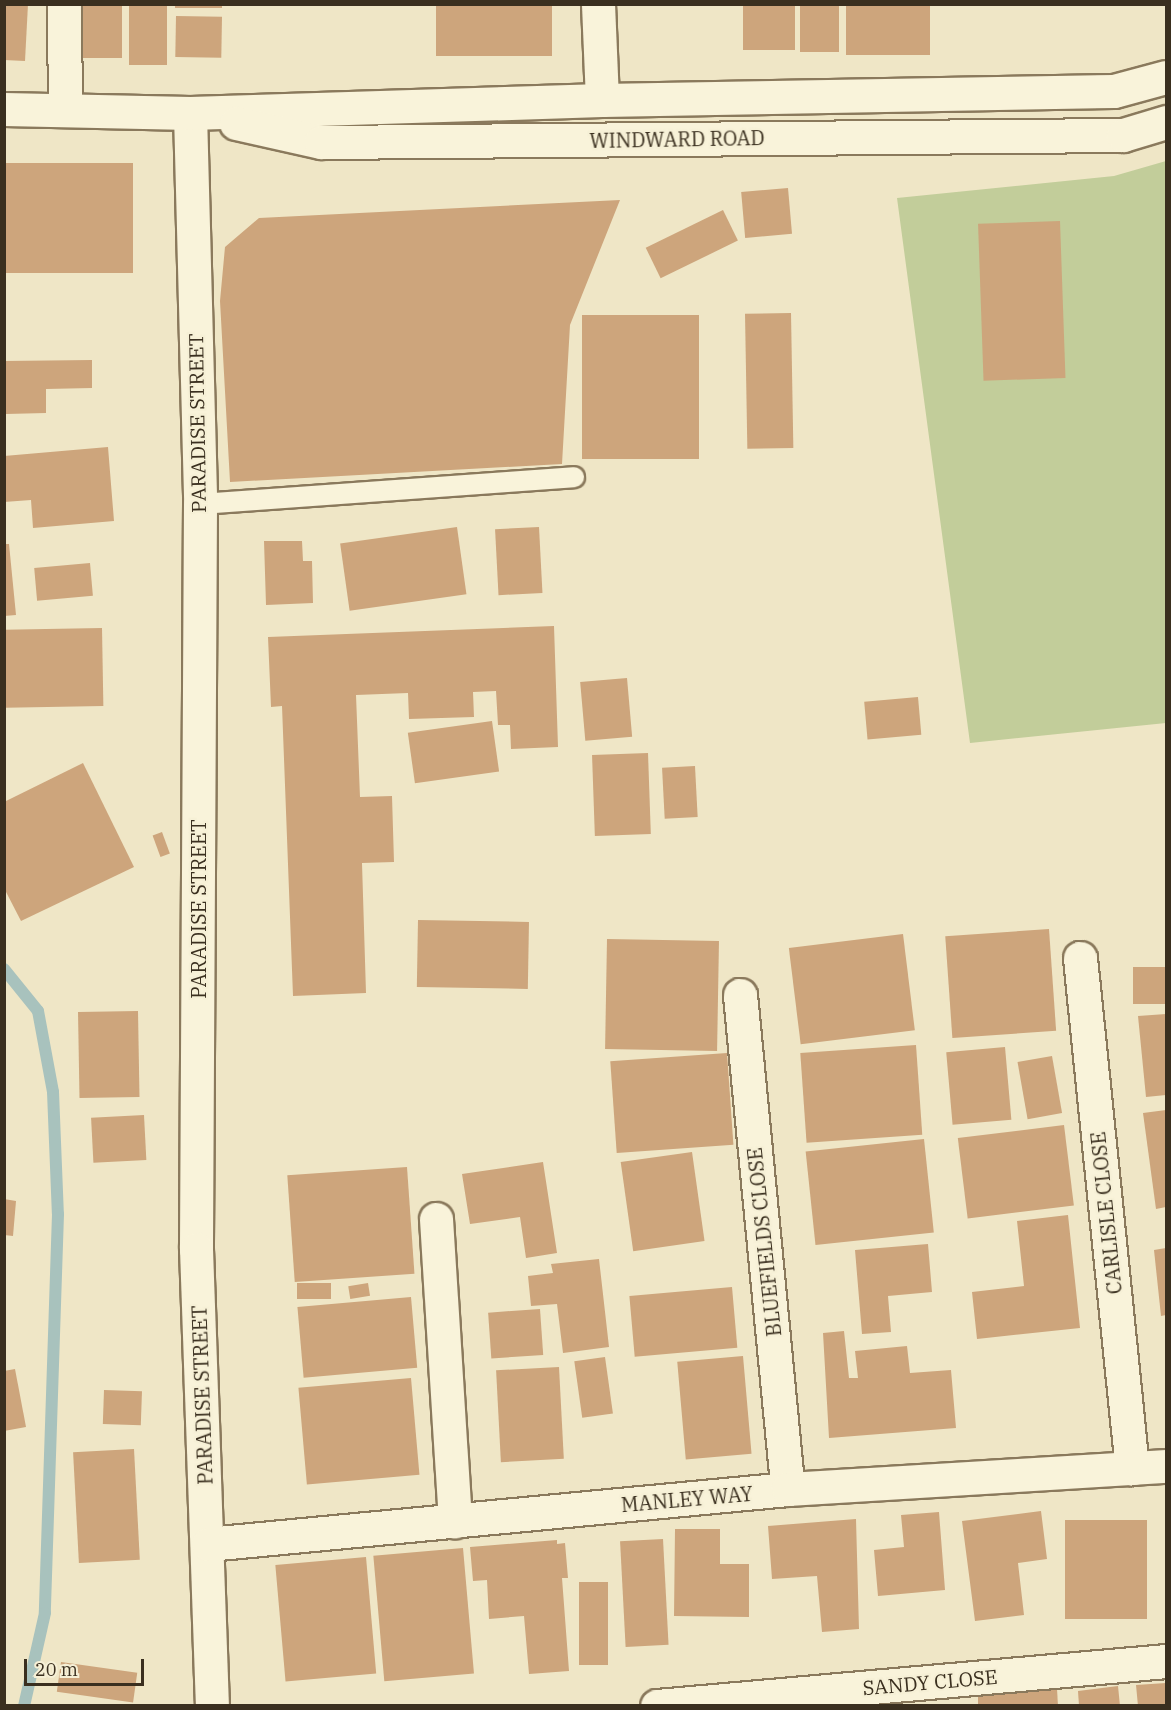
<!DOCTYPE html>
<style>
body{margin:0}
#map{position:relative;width:1171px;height:1710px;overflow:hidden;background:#efe6c6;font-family:"IBM Plex Serif",serif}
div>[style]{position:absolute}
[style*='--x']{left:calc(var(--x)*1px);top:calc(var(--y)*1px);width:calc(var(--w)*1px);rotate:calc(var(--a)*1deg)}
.green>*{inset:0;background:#c2cd9a}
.stream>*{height:12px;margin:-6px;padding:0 6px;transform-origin:6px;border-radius:6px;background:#a8c2bd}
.building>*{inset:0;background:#cda57c;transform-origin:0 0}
.roads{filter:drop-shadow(2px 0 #8a795c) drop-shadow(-2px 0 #8a795c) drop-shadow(0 2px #8a795c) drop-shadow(0 -2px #8a795c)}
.lane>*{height:20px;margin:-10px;padding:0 10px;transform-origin:10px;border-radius:10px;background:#f9f3da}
.street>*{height:33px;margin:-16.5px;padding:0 16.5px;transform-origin:16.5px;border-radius:16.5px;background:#f9f3da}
.secondary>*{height:33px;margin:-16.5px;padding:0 16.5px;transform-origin:16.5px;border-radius:16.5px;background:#f9f3da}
span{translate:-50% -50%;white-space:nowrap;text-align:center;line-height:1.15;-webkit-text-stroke:4.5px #f6f0d6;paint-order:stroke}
.street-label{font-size:20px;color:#3a2f1f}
.frame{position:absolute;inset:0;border:6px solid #3a2f1f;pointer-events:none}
.scale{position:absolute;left:24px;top:1659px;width:120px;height:27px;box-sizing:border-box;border:3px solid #3a2f1f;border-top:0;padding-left:8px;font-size:18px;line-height:21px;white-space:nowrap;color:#3a2f1f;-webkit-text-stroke:4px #f6f0d6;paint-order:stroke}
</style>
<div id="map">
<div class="green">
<div style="clip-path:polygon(1166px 161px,1166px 723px,970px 743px,897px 198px,1114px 176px)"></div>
</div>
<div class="stream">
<div style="--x:4;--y:969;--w:54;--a:51"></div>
<div style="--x:38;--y:1011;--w:82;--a:79.5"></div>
<div style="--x:53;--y:1092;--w:122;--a:87.7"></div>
<div style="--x:58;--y:1214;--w:399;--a:91.9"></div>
<div style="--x:45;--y:1613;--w:95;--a:102.7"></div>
</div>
<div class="building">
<div style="clip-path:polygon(4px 4px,28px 4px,25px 61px,4px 60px)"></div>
<div style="left:73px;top:4px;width:49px;height:54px"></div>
<div style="left:129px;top:4px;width:38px;height:61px"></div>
<div style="left:175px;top:4px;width:47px;height:4px"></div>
<div style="left:436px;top:4px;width:116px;height:52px"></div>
<div style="left:743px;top:4px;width:52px;height:46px"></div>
<div style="left:800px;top:4px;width:39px;height:48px"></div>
<div style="left:846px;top:5px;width:84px;height:50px"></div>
<div style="left:176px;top:16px;width:46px;height:41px;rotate:1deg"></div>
<div style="left:4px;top:163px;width:129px;height:110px"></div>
<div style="left:788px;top:188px;width:46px;height:47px;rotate:85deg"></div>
<div style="clip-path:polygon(620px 200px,570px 325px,562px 464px,230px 482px,220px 301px,225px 247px,259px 218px)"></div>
<div style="left:723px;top:210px;width:34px;height:86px;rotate:64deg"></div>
<div style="left:1060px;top:221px;width:157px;height:82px;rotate:88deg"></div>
<div style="left:791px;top:313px;width:135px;height:46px;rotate:89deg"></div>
<div style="left:699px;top:315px;width:144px;height:117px;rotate:90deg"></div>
<div style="clip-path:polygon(92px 360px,92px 388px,46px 389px,46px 413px,6px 414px,4px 361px)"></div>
<div style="clip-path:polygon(108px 447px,114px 521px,33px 528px,31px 500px,4px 502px,4px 456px)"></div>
<div style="left:457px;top:527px;width:68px;height:118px;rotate:82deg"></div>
<div style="left:539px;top:527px;width:66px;height:44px;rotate:87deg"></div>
<div style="clip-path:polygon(264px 541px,302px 541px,303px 561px,312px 561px,313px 603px,266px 605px)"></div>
<div style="clip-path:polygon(4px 544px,9px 544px,16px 615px,4px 616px)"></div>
<div style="left:90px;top:563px;width:33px;height:56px;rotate:85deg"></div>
<div style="clip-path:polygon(554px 626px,558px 747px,511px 749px,510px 725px,498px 725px,496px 691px,473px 692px,474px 717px,409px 719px,408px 693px,356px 695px,360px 797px,392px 796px,394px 862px,362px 863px,366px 993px,293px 996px,282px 706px,271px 707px,268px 637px)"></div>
<div style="left:102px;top:628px;width:78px;height:98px;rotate:89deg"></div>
<div style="left:627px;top:678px;width:59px;height:47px;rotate:85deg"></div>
<div style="left:918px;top:697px;width:38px;height:54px;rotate:85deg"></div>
<div style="left:492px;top:721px;width:51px;height:85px;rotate:82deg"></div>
<div style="left:648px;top:753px;width:81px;height:56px;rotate:88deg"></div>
<div style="clip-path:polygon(83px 763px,134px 867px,21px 921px,4px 888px,4px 802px)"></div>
<div style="left:695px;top:766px;width:51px;height:33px;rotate:87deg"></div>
<div style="left:162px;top:832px;width:23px;height:10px;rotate:70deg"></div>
<div style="left:418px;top:920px;width:111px;height:67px;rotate:1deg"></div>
<div style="left:1049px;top:929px;width:102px;height:104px;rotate:86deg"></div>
<div style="left:903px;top:934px;width:97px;height:115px;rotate:83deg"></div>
<div style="left:607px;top:939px;width:112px;height:110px;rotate:1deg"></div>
<div style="left:1166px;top:967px;width:37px;height:33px;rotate:90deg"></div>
<div style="left:138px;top:1011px;width:86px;height:60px;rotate:89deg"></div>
<div style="clip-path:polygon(1166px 1014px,1166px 1095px,1146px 1097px,1138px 1016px)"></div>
<div style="left:916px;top:1045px;width:90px;height:116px;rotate:86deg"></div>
<div style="left:1005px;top:1047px;width:73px;height:59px;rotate:85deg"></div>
<div style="left:727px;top:1053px;width:92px;height:117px;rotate:86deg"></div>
<div style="left:1052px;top:1056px;width:58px;height:35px;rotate:80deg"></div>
<div style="clip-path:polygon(1166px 1110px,1166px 1207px,1156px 1209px,1143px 1113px)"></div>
<div style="left:144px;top:1115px;width:45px;height:53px;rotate:87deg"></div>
<div style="left:1064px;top:1125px;width:81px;height:107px;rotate:83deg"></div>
<div style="left:924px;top:1139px;width:94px;height:119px;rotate:84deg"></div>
<div style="left:692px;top:1152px;width:90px;height:72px;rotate:82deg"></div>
<div style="clip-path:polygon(543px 1162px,557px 1253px,526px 1258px,520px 1217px,470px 1224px,462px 1174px)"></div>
<div style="left:407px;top:1167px;width:107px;height:120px;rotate:86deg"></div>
<div style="clip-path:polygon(4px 1199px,16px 1201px,13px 1236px,4px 1235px)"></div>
<div style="clip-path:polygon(1068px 1215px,1080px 1328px,977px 1339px,972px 1292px,1024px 1286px,1017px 1221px)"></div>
<div style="clip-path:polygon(928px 1244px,932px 1292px,888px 1296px,891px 1332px,862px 1334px,855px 1250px)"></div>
<div style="clip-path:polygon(1166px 1248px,1166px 1315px,1161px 1316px,1154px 1250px)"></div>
<div style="clip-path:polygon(599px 1259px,609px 1347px,563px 1353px,557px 1304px,531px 1306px,528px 1276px,553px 1273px,551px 1264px)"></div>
<div style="left:331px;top:1283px;width:16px;height:34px;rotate:90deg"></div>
<div style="left:368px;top:1283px;width:13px;height:20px;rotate:81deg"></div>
<div style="left:732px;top:1287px;width:61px;height:103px;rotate:85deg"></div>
<div style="left:411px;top:1297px;width:71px;height:114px;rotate:85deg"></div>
<div style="left:540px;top:1309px;width:46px;height:52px;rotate:86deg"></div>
<div style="clip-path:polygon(844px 1331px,849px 1378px,858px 1378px,855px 1351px,907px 1346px,910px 1373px,951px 1370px,956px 1428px,829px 1438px,823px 1333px)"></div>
<div style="left:743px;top:1356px;width:98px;height:66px;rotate:85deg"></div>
<div style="left:605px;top:1357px;width:57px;height:31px;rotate:82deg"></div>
<div style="left:559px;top:1367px;width:92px;height:63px;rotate:87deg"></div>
<div style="clip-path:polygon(15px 1369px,26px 1427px,4px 1431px,4px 1371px)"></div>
<div style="left:411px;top:1378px;width:97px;height:113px;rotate:85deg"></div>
<div style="left:104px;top:1390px;width:38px;height:34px;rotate:2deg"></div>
<div style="left:134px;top:1449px;width:111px;height:61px;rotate:87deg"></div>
<div style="clip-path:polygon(1041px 1511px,1047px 1559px,1018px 1563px,1024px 1615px,975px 1621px,962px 1521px)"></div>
<div style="clip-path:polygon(939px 1512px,945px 1590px,878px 1596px,874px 1550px,904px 1547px,901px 1515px)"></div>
<div style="clip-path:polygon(856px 1519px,859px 1629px,822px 1632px,817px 1576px,772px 1579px,768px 1526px)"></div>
<div style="left:1065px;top:1520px;width:82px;height:99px"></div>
<div style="clip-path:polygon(675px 1529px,720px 1529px,720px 1564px,749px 1564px,749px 1617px,674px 1616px)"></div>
<div style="left:663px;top:1539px;width:106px;height:43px;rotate:87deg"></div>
<div style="clip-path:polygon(557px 1540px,557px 1544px,565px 1543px,568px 1578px,562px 1578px,569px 1671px,529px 1674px,524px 1616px,489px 1619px,487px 1580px,473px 1581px,470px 1547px)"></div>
<div style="left:463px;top:1548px;width:126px;height:90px;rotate:85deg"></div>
<div style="left:366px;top:1557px;width:117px;height:91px;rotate:85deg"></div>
<div style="left:579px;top:1582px;width:29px;height:83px"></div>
<div style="left:61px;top:1662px;width:77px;height:30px;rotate:8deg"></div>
<div style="clip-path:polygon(1166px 1683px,1166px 1706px,1138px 1706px,1136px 1685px)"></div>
<div style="clip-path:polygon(1118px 1686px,1120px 1706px,1079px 1706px,1078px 1691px)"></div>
<div style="clip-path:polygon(1057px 1689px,1058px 1706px,978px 1706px,978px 1695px)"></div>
</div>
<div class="roads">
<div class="lane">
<div style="--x:200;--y:504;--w:375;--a:-4.1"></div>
</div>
<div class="street">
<div style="--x:64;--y:4;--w:105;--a:89.5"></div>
<div style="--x:598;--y:4;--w:96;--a:87.6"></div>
<div style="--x:190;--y:113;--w:391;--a:88.5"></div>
<div style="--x:200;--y:504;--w:745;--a:90.31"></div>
<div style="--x:196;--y:1249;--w:457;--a:88"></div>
<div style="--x:1080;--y:958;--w:513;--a:84.18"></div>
<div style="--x:740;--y:995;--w:496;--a:84.5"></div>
<div style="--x:436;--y:1219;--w:303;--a:86.4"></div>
<div style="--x:208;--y:1544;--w:583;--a:-5.42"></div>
<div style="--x:788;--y:1489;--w:379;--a:-3.5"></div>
<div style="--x:657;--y:1706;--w:511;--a:-5.05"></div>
</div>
<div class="secondary">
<div style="--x:4;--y:109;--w:186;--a:1.2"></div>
<div style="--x:190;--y:113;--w:412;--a:-1.8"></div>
<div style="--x:602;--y:100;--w:512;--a:-1.01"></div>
<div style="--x:1114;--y:91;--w:54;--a:-15.1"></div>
<div style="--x:236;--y:123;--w:87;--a:12.6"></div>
<div style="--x:321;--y:142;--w:802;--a:-0.5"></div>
<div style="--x:1123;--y:135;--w:45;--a:-16.8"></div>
</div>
</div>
<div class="street-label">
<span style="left:677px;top:139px;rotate:-1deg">WINDWARD ROAD</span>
<span style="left:197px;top:423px;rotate:-91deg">PARADISE STREET</span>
<span style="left:198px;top:909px;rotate:-90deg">PARADISE STREET</span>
<span style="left:1106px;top:1213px;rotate:-96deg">CARLISLE CLOSE</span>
<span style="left:764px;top:1242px;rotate:-96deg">BLUEFIELDS CLOSE</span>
<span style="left:202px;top:1395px;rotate:-92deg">PARADISE STREET</span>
<span style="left:687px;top:1499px;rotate:-5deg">MANLEY WAY</span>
<span style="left:930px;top:1682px;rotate:-5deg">SANDY CLOSE</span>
</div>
<div class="frame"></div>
<div class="scale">20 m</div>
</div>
